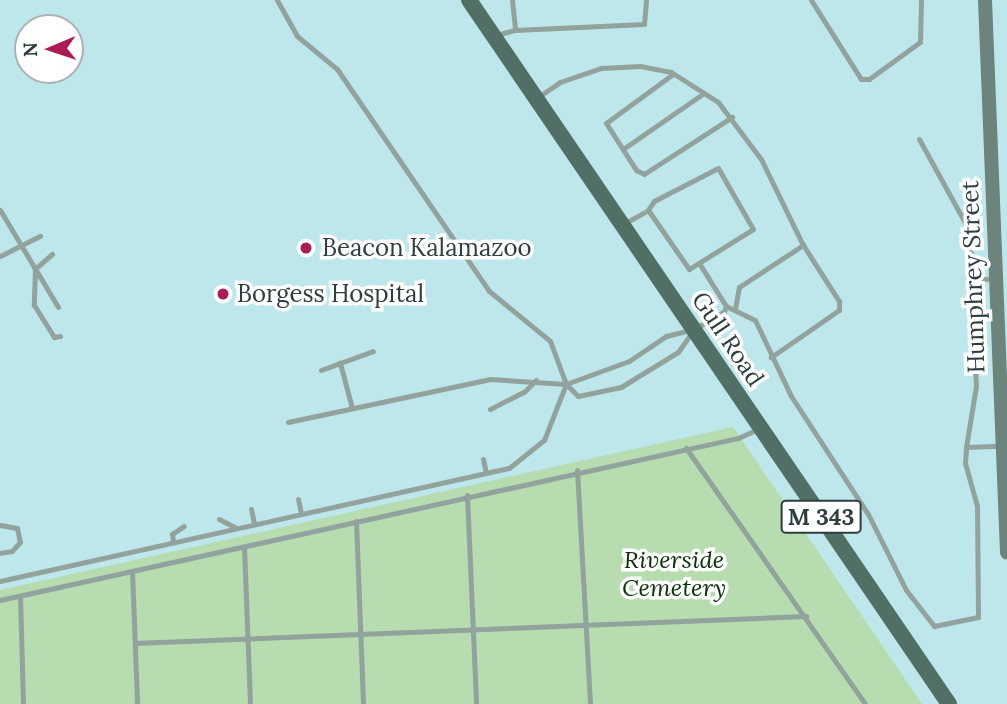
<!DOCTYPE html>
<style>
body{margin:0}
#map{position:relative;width:1007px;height:704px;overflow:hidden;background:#bee7ec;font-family:Lora,serif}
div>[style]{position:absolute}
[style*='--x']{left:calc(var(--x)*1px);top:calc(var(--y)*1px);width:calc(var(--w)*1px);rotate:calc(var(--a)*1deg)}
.green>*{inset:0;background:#b6dcb0}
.lane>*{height:5px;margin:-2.5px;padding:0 2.5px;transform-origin:2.5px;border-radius:2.5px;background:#92a29c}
.secondary>*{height:14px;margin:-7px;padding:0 7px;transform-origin:7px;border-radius:7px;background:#6d847c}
.primary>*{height:16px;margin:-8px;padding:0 8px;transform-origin:8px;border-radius:8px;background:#526f65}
.dots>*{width:19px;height:19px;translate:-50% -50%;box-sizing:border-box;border:4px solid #fff;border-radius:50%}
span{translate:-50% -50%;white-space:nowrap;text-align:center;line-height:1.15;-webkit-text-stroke:7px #fff;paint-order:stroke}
.shield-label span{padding:2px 5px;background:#fff;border:2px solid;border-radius:5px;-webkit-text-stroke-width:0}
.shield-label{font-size:23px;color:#2d3e40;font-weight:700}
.poi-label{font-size:24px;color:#2d3e40}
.left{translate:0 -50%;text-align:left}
.street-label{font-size:24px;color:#2d3e40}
.park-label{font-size:24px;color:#0a3405;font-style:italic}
.north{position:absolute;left:14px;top:14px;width:70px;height:70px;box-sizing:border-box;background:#fff;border:2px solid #abb2b3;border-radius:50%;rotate:268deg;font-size:19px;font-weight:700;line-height:28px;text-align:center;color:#2d3e40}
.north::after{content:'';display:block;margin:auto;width:24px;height:32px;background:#ab1c56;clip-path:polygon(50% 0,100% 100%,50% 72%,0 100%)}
</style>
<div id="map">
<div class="green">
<div style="clip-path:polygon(733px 427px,922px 704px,0 704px,0 590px)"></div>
</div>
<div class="lane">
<div style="--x:277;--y:0;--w:41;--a:60.9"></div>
<div style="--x:297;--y:36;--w:52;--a:39.5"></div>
<div style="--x:337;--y:69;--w:269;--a:55.6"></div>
<div style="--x:489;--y:291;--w:79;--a:39.3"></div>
<div style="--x:550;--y:341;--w:46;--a:69.6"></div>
<div style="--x:566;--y:384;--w:17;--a:45"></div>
<div style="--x:578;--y:396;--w:44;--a:-11.8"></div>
<div style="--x:621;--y:387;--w:67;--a:-31.6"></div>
<div style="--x:678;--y:352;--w:24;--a:-55"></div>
<div style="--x:512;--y:0;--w:30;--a:84"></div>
<div style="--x:811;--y:0;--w:93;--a:57.7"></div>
<div style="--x:861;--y:79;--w:8;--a:0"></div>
<div style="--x:869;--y:79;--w:63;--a:-36"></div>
<div style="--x:920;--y:42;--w:42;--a:-88.6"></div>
<div style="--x:496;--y:35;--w:20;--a:-15"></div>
<div style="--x:515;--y:30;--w:129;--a:-2.7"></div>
<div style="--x:644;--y:24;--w:24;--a:-85"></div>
<div style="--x:673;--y:74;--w:83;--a:143.8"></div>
<div style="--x:606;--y:123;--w:56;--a:57.4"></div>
<div style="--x:636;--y:170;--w:9;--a:27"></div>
<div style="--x:644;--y:174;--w:105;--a:-32.9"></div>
<div style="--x:538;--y:97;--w:27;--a:-34"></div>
<div style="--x:560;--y:82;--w:43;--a:-18.9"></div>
<div style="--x:601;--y:68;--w:39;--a:-3"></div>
<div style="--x:640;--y:66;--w:32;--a:11"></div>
<div style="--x:671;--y:72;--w:56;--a:32.6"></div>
<div style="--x:718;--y:102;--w:71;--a:53"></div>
<div style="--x:761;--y:159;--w:96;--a:64"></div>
<div style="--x:803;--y:245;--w:67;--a:57.3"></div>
<div style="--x:839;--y:301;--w:9;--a:90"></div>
<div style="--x:839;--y:310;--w:83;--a:145.3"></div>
<div style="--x:919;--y:139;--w:102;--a:61.2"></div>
<div style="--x:968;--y:228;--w:52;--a:83.4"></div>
<div style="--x:623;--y:149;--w:98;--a:-34.7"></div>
<div style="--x:0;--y:210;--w:113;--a:59.1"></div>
<div style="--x:625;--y:223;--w:26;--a:-29"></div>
<div style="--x:648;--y:210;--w:72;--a:55.2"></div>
<div style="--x:689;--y:269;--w:75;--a:-32"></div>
<div style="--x:753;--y:229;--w:70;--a:-119.8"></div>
<div style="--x:718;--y:168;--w:72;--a:152.7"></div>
<div style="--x:654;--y:201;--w:11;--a:124"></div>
<div style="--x:52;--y:254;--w:23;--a:139"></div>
<div style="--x:35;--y:269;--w:36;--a:92"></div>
<div style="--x:34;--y:305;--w:38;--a:58"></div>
<div style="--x:54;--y:337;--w:6;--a:-9"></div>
<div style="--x:0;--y:256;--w:45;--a:-26.6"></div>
<div style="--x:726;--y:306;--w:32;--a:26"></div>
<div style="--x:755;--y:320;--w:84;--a:64.7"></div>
<div style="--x:791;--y:396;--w:141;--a:56.9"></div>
<div style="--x:868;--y:514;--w:85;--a:63.4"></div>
<div style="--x:906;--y:590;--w:46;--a:52.1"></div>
<div style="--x:934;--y:626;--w:45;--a:-11.6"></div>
<div style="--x:978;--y:617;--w:111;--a:-90.5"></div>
<div style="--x:977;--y:506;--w:45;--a:-105.6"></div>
<div style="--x:965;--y:463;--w:16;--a:-86"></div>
<div style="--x:966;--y:447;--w:35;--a:-2"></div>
<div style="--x:735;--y:309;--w:22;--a:-80"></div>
<div style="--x:739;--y:287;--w:77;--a:-33.3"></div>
<div style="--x:321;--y:370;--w:20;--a:-20"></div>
<div style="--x:352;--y:408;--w:47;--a:-104.9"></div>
<div style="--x:340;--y:363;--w:35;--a:-20"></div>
<div style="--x:490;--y:409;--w:38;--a:-27"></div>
<div style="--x:524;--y:392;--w:17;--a:-45"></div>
<div style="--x:288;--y:422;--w:207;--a:-12"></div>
<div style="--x:490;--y:379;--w:76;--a:3.8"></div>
<div style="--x:966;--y:447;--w:62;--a:-80.7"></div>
<div style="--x:976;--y:386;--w:99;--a:-92.9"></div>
<div style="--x:971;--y:287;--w:8;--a:-67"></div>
<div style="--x:974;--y:280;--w:21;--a:-5"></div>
<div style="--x:686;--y:448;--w:312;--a:55"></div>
<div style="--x:483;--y:459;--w:14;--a:78"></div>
<div style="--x:577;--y:470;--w:234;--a:86.8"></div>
<div style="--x:467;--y:495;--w:209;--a:87.5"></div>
<div style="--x:298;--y:499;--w:14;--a:78"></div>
<div style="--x:251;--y:509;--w:14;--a:78"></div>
<div style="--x:219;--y:519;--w:18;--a:27"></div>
<div style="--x:356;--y:521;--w:183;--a:87.8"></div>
<div style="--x:0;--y:525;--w:17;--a:10"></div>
<div style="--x:17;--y:528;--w:14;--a:78"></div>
<div style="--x:20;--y:542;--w:12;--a:132"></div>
<div style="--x:12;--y:551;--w:12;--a:171"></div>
<div style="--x:173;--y:541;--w:7;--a:-98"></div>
<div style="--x:172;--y:534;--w:14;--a:-34"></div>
<div style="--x:244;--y:547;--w:157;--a:87.8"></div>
<div style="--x:132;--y:571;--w:133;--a:87.8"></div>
<div style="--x:0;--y:581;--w:521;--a:-12.52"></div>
<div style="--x:509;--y:468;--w:45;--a:-38.7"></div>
<div style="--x:544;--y:440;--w:60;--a:-68.6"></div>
<div style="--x:566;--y:384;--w:67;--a:-20.1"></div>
<div style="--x:629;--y:361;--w:45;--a:-34"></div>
<div style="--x:666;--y:336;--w:29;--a:-14"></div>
<div style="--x:694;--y:329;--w:34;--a:-30"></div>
<div style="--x:724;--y:312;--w:6;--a:-72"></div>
<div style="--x:726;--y:306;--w:51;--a:-122.1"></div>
<div style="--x:20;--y:596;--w:108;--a:88.4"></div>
<div style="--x:0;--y:600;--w:756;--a:-12.38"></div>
<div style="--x:738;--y:438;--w:22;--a:-24"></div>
<div style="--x:135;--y:643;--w:672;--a:-2.3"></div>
</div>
<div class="secondary">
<div style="--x:985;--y:0;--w:553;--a:87.72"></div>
</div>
<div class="primary">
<div style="--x:469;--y:0;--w:852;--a:55.71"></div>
</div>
<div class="dots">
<div style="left:306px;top:248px;background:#ab1c56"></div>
<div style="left:223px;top:294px;background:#ab1c56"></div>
</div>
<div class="shield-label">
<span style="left:821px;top:517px">M 343</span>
</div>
<div class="poi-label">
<span class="left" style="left:322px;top:248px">Beacon Kalamazoo</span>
<span class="left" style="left:237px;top:294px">Borgess Hospital</span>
</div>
<div class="street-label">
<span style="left:973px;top:277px;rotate:-92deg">Humphrey Street</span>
<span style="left:728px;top:339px;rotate:56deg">Gull Road</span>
</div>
<div class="park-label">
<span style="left:674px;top:574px">Riverside<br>Cemetery</span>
</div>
<div class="north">N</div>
</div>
